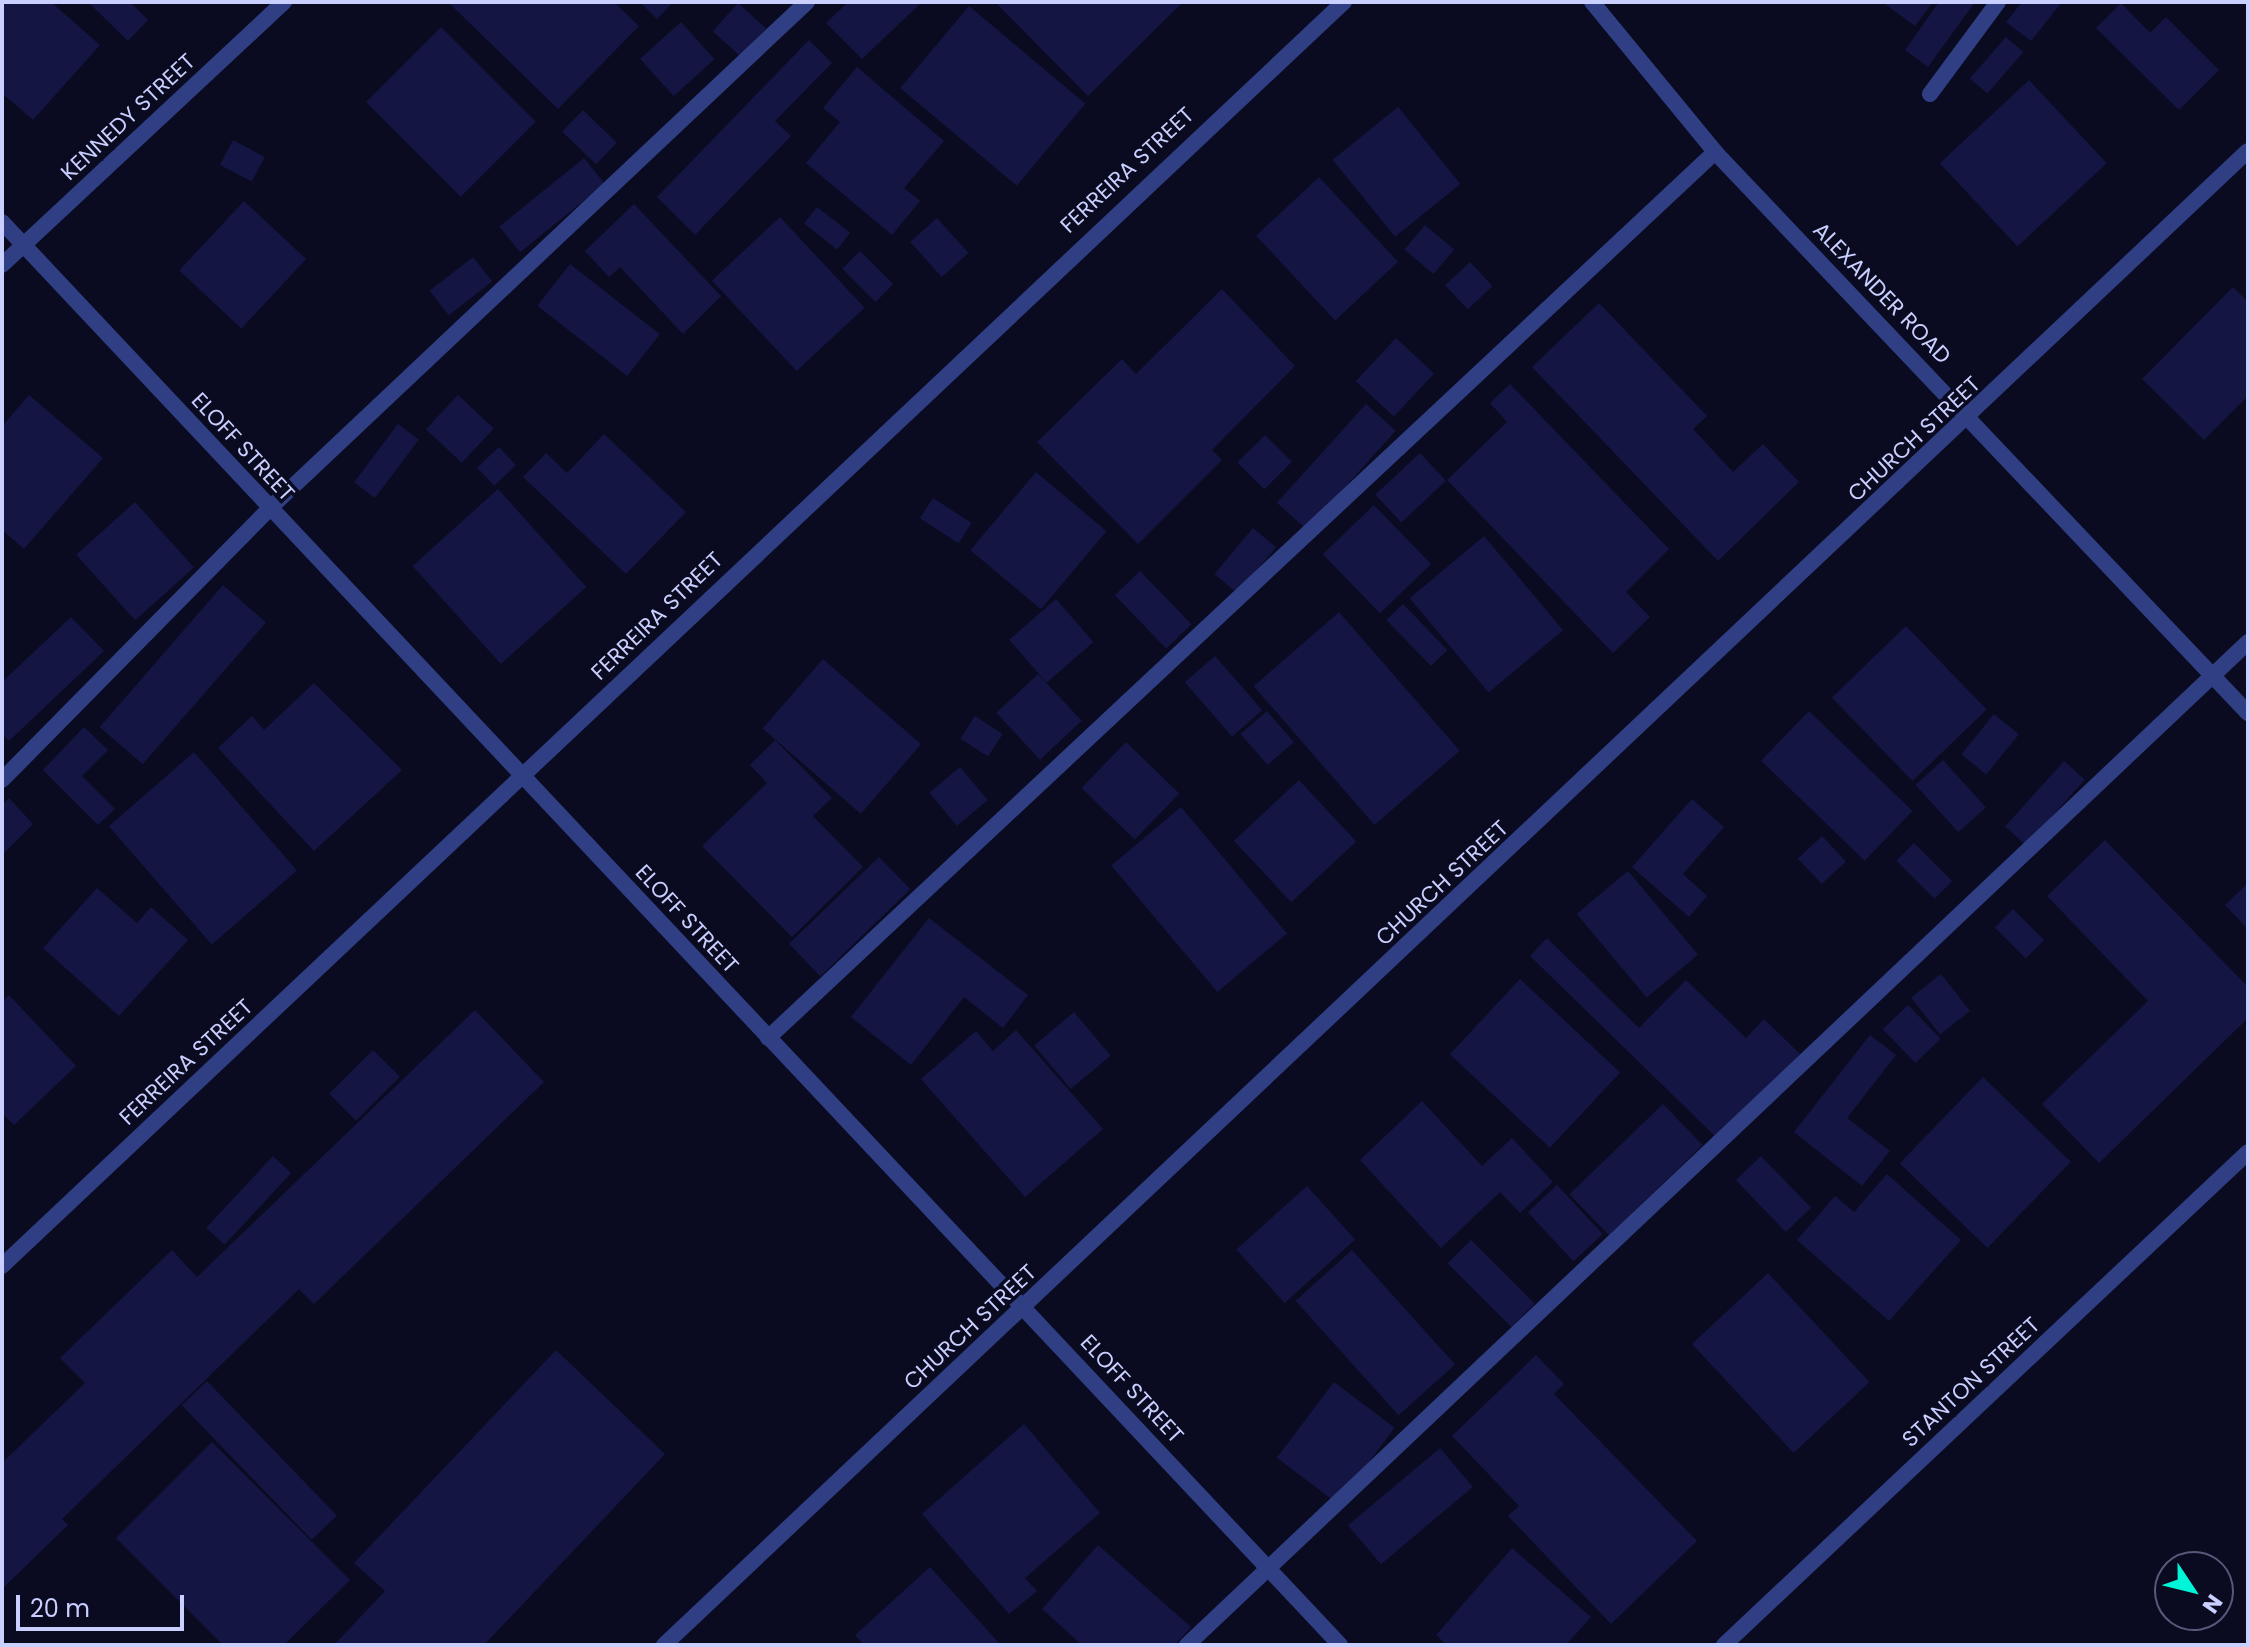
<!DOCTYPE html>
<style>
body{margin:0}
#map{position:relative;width:2250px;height:1647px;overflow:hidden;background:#0a0b20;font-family:Poppins,sans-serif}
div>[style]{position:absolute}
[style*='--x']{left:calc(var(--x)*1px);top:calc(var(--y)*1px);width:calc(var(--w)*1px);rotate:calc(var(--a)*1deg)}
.building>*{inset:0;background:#141543;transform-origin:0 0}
.service>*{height:16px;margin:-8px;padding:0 8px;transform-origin:8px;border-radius:8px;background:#303f84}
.minor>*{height:16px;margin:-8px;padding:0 8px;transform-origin:8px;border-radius:8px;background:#303f84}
span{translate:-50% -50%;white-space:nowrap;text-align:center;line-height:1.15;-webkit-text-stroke:7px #0a0b20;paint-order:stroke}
.street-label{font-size:22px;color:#c9cfff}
.frame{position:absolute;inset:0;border:4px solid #c9cfff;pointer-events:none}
.north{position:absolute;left:2154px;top:1551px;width:80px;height:80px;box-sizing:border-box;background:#0a0b20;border:2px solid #565979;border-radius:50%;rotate:125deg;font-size:22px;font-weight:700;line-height:32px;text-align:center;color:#c9cfff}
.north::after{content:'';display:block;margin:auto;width:28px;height:36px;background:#00f4d8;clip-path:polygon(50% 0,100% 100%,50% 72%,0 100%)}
.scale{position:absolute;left:16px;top:1595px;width:168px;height:36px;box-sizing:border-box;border:4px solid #c9cfff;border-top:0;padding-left:10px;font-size:24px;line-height:28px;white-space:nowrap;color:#c9cfff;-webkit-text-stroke:6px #0a0b20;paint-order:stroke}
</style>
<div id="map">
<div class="building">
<div style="clip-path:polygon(2px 2px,51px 2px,100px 45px,33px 120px,2px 93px)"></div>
<div style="clip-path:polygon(88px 2px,130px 2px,148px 20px,128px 41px)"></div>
<div style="clip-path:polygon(448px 2px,614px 2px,639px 26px,558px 109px)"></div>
<div style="clip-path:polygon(640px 2px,673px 2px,657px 19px)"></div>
<div style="clip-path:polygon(848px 2px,922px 2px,862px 59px,826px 23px)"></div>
<div style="clip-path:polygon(995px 2px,1183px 2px,1088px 96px)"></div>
<div style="clip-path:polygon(1882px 2px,1933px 2px,1915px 26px)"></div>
<div style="clip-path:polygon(1939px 2px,1975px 2px,1928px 67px,1905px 50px)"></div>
<div style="clip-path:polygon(2022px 2px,2062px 2px,2031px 41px,2006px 22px)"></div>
<div style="left:738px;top:3px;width:38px;height:38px;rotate:42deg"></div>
<div style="clip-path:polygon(2121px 3px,2150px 33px,2166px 17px,2219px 70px,2179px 110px,2096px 28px)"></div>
<div style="left:969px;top:6px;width:152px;height:107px;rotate:40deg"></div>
<div style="left:681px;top:22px;width:50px;height:55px;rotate:48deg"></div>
<div style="left:441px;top:27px;width:134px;height:106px;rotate:45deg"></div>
<div style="left:2006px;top:37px;width:23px;height:55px;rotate:41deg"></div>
<div style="clip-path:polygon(809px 40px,832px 63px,775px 121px,791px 136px,695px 235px,657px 197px)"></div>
<div style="clip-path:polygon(857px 67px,944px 141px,904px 188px,920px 201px,892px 235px,806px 163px,840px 122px,823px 108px)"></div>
<div style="left:2029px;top:80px;width:114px;height:122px;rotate:47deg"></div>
<div style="left:1398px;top:107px;width:99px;height:84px;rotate:51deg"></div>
<div style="left:583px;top:110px;width:47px;height:30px;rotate:44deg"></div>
<div style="left:233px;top:140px;width:36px;height:28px;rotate:28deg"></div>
<div style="left:584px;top:158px;width:33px;height:109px;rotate:51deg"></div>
<div style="left:1319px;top:177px;width:116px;height:86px;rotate:47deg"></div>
<div style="left:244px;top:201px;width:85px;height:95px;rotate:43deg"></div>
<div style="clip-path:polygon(634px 204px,721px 296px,683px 334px,620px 267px,609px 277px,585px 251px)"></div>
<div style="left:817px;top:207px;width:42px;height:21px;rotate:38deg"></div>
<div style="left:780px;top:217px;width:124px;height:93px;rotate:47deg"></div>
<div style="left:937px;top:218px;width:47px;height:36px;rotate:48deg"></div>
<div style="left:1425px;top:225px;width:38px;height:32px;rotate:40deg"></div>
<div style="left:860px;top:251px;width:47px;height:25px;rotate:45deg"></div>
<div style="left:473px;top:257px;width:31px;height:55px;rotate:52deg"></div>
<div style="left:1470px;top:262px;width:33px;height:34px;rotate:47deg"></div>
<div style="left:570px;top:264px;width:114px;height:53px;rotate:38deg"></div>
<div style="clip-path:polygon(2233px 287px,2248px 302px,2248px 396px,2204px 440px,2142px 379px)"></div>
<div style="clip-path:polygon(1222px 289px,1295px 366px,1212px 450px,1222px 460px,1138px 544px,1037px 442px,1122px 359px,1136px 374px)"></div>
<div style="clip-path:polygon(1599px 303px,1707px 416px,1693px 429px,1733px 472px,1763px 444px,1799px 482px,1718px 561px,1532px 367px)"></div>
<div style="left:1396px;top:338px;width:52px;height:59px;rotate:43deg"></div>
<div style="clip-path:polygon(1510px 384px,1669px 549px,1626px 592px,1650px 617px,1613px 653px,1447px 480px,1507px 422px,1490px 403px)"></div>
<div style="clip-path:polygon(29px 395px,103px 458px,24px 549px,2px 530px,2px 426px)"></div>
<div style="left:458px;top:395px;width:49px;height:47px;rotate:43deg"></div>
<div style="left:1366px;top:404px;width:40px;height:133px;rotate:42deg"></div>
<div style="left:398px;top:424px;width:26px;height:73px;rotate:37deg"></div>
<div style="clip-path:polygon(604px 434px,686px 512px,626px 574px,523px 477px,546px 453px,567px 473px)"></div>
<div style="left:1265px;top:435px;width:38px;height:39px;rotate:45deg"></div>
<div style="left:499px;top:447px;width:25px;height:30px;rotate:47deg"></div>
<div style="left:1420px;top:453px;width:38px;height:61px;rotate:47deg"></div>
<div style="left:1036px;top:472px;width:92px;height:102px;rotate:40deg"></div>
<div style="left:498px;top:489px;width:132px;height:115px;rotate:48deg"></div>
<div style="left:933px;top:498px;width:46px;height:24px;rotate:33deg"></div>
<div style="left:135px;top:502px;width:88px;height:79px;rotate:48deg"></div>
<div style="left:1374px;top:505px;width:82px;height:71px;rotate:46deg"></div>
<div style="left:1253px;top:528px;width:30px;height:60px;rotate:40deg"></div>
<div style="left:1484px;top:536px;width:123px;height:97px;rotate:50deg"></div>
<div style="left:1140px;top:571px;width:74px;height:35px;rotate:46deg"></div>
<div style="left:223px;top:585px;width:57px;height:188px;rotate:41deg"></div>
<div style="left:1056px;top:599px;width:57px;height:62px;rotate:49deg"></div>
<div style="left:1403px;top:604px;width:64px;height:23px;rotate:46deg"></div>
<div style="left:1339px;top:612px;width:184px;height:113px;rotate:49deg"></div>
<div style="clip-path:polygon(71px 617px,104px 651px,9px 741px,2px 734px,2px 682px)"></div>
<div style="left:1906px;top:626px;width:116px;height:103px;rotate:46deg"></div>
<div style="left:1215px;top:656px;width:72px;height:40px;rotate:49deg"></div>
<div style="left:823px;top:659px;width:130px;height:92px;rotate:41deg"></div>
<div style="left:1038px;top:674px;width:64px;height:57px;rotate:47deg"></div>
<div style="clip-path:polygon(314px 683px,402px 770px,314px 851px,218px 748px,252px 716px,264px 730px)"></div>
<div style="left:1267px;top:711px;width:41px;height:35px;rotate:49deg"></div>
<div style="left:1809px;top:711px;width:144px;height:69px;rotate:44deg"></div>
<div style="left:1994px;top:714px;width:32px;height:52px;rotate:39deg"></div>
<div style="left:975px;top:716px;width:33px;height:27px;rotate:33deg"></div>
<div style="clip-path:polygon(84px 727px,108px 750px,82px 776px,115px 809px,98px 825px,43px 770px)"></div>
<div style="clip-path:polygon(775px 740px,832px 798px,813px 816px,863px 867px,792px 937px,702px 846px,767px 783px,750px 765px)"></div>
<div style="left:1126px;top:742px;width:74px;height:64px;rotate:44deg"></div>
<div style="left:194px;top:752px;width:157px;height:113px;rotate:49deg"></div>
<div style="left:1943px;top:760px;width:64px;height:37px;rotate:48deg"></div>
<div style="left:2064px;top:761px;width:28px;height:88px;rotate:42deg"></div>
<div style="left:960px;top:767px;width:43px;height:40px;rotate:50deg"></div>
<div style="left:1299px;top:780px;width:84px;height:89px;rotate:47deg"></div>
<div style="clip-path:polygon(9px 798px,33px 824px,2px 855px,2px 805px)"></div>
<div style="clip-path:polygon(1692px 799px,1724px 827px,1683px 874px,1707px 896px,1689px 917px,1632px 867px)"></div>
<div style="left:1181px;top:807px;width:165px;height:91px;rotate:50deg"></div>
<div style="left:1822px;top:836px;width:35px;height:33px;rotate:47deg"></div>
<div style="clip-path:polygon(2105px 840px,2248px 987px,2248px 1018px,2099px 1163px,2042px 1104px,2148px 1001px,2047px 896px)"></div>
<div style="left:1914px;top:843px;width:54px;height:25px;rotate:45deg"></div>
<div style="left:879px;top:857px;width:45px;height:125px;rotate:46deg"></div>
<div style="left:1628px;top:871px;width:109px;height:67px;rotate:50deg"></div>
<div style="clip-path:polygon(2248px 883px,2248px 929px,2225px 905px)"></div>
<div style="clip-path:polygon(97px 888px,137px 923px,151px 907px,188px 940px,119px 1016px,43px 948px)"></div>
<div style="left:2013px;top:909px;width:44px;height:26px;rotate:45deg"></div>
<div style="clip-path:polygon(929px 918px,1028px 995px,1003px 1028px,964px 997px,911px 1065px,851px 1017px)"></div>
<div style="clip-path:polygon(1547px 938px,1639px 1028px,1686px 980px,1746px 1038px,1764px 1019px,1800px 1054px,1718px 1139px,1530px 956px)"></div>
<div style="left:1941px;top:974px;width:47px;height:38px;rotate:52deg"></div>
<div style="left:1520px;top:979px;width:137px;height:103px;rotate:43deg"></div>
<div style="clip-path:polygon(9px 995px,76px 1066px,14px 1125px,2px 1113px,2px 1002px)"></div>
<div style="left:1908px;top:1005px;width:47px;height:35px;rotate:46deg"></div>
<div style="clip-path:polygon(475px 1010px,544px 1082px,314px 1304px,299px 1289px,62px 1519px,68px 1525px,2px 1589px,2px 1463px,85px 1383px,60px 1358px,172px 1250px,197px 1277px)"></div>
<div style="left:1074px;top:1012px;width:57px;height:52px;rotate:50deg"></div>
<div style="clip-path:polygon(1016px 1030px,1103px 1129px,1025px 1197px,921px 1079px,976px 1031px,993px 1051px)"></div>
<div style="clip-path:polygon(1870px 1035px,1896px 1055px,1847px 1118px,1890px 1151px,1862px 1186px,1794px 1132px)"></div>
<div style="left:373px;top:1050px;width:38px;height:62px;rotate:45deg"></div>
<div style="left:1983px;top:1077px;width:122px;height:120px;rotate:44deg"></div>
<div style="clip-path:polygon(1422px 1101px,1482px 1166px,1512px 1138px,1553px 1182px,1520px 1213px,1500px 1192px,1441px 1248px,1360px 1160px)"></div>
<div style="left:1663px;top:1104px;width:57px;height:130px;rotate:46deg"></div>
<div style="left:273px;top:1156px;width:25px;height:98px;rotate:43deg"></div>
<div style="left:1761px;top:1156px;width:72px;height:35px;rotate:46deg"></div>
<div style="clip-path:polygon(1887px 1174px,1961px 1240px,1889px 1321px,1797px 1240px,1835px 1196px,1854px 1212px)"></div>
<div style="left:1557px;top:1185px;width:67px;height:40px;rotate:47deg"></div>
<div style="left:1307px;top:1186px;width:72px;height:95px;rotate:48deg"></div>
<div style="left:1471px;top:1240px;width:90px;height:33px;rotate:45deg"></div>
<div style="left:1352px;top:1250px;width:154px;height:76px;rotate:48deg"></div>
<div style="left:1768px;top:1273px;width:149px;height:104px;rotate:47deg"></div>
<div style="clip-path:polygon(556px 1350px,665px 1454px,484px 1645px,334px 1645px,385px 1591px,354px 1563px)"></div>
<div style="clip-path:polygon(1536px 1355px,1564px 1384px,1554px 1394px,1697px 1541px,1611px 1624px,1508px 1516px,1519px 1506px,1452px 1436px)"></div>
<div style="left:207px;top:1381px;width:187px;height:35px;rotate:46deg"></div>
<div style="left:1334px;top:1382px;width:76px;height:95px;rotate:37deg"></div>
<div style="clip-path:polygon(1024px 1424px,1100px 1513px,1025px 1578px,1037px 1591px,1009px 1614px,922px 1514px)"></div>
<div style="clip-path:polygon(212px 1442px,350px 1580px,284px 1645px,223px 1645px,116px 1538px)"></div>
<div style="left:1440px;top:1448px;width:51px;height:120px;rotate:50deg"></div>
<div style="clip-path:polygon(1098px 1545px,1191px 1627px,1175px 1645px,1082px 1645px,1042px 1609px)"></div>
<div style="clip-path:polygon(1512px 1548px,1591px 1617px,1566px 1645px,1447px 1645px,1436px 1635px)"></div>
<div style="clip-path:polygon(930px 1567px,1001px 1645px,864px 1645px,855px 1635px)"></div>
</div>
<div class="service">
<div style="--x:1930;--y:94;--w:114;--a:-53.5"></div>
<div style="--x:2;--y:780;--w:382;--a:-45.4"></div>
<div style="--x:270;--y:508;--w:738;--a:-43.3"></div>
<div style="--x:768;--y:1038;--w:1297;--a:-43.09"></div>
<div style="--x:1187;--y:1645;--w:1460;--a:-43.39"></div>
</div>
<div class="minor">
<div style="--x:1592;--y:2;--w:194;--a:50.6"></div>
<div style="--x:1715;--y:152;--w:774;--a:46.47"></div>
<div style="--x:2;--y:222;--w:1953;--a:46.76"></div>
<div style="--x:2;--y:265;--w:386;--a:-43"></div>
<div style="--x:2;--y:1266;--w:1844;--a:-43.29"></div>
<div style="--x:664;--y:1645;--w:2177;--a:-43.33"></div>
<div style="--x:1724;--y:1645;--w:719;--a:-43.25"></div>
</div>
<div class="street-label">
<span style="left:128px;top:117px;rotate:-43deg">KENNEDY STREET</span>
<span style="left:1127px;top:170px;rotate:-43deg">FERREIRA STREET</span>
<span style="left:1882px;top:293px;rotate:46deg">ALEXANDER ROAD</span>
<span style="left:1914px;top:439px;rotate:-43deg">CHURCH STREET</span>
<span style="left:243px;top:447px;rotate:47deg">ELOFF STREET</span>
<span style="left:657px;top:616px;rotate:-44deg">FERREIRA STREET</span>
<span style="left:1442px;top:883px;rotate:-43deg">CHURCH STREET</span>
<span style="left:687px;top:919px;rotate:47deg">ELOFF STREET</span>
<span style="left:186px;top:1062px;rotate:-43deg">FERREIRA STREET</span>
<span style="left:970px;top:1327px;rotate:-43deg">CHURCH STREET</span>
<span style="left:1971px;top:1382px;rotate:-43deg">STANTON STREET</span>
<span style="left:1132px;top:1389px;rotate:47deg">ELOFF STREET</span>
</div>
<div class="frame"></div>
<div class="north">N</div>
<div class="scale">20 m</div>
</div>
